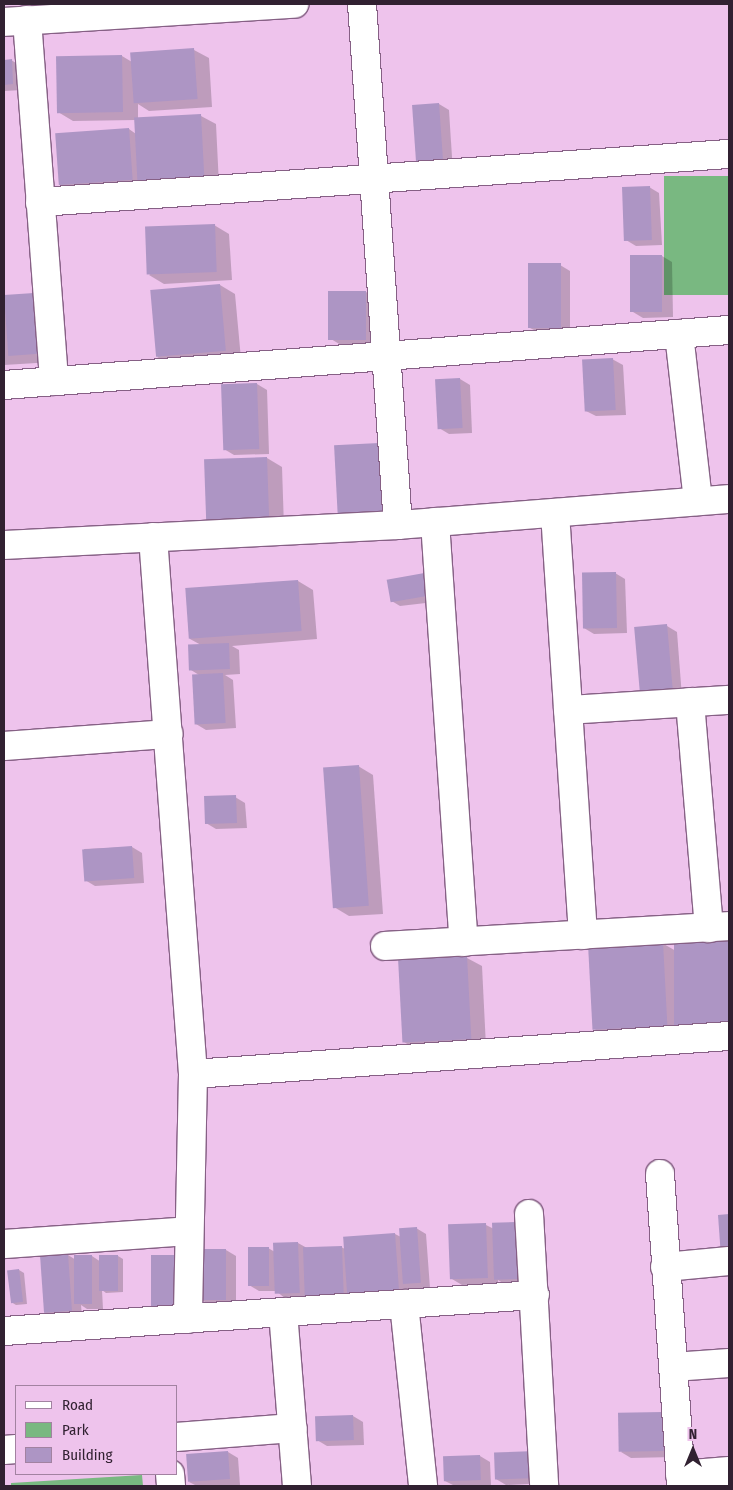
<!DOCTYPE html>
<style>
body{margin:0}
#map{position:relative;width:733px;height:1490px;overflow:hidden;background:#eec3ec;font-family:"Fira Sans Condensed",sans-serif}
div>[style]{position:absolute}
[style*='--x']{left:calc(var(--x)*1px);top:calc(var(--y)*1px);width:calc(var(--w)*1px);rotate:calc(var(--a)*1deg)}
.green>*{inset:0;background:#79b881;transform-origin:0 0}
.shadow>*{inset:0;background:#0003}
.building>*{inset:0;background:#ad95c4;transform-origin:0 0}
.roads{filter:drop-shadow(1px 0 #866085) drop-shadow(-1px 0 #866085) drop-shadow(0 1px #866085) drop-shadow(0 -1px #866085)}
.minor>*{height:28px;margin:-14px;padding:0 14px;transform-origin:14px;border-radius:14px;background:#fff}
span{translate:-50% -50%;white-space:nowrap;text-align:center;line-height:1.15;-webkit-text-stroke:5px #eec3ec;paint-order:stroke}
.frame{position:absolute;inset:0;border:5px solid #312131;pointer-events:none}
.legend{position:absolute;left:15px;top:1385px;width:162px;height:90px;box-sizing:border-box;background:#eec3ec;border:1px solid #a282a1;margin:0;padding:6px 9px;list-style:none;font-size:15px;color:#312131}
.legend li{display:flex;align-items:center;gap:10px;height:25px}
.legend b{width:25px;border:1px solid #a282a1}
.north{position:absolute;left:668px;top:1425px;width:50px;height:50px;-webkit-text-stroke:4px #eec3ec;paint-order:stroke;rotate:0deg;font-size:14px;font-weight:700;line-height:20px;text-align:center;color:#312131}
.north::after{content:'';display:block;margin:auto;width:18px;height:22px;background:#312131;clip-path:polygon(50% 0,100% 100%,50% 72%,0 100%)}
</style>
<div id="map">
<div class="green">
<div style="left:729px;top:176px;width:119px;height:65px;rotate:90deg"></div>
<div style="clip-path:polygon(142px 1475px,143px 1486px,11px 1486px,11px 1483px)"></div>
</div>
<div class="shadow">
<div style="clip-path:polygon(194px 50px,209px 58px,212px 107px,149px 111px,138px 104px,138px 119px,201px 116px,216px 124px,219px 185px,74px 193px,59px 184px,129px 129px,136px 134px,136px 120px,73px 121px,58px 112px,122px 56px,132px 62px,132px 53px)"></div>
<div style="clip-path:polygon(11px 60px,21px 66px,23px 90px,4px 91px,4px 61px)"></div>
<div style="clip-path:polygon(439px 104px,449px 110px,453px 173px,428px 174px)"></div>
<div style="clip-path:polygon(649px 187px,659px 193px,662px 245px,636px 246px,626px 240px)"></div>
<div style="clip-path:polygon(214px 225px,229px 234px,232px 280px,164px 284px,149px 275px)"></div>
<div style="clip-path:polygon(662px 256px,672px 262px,673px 317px,643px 318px,633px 312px)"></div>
<div style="clip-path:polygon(560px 265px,570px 271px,570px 333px,540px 333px,530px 328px)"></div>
<div style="clip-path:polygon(220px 285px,235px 294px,241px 359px,172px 365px,157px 357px)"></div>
<div style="clip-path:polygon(366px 292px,376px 298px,378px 344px,341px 345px,331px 339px,329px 293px)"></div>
<div style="clip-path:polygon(34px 294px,53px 362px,4px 365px,4px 296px)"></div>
<div style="clip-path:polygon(612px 359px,623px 365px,626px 415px,596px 416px,586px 411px)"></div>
<div style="clip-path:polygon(460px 379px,470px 385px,472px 433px,449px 434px,439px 428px,437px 380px)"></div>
<div style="clip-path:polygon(257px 384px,267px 390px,269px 454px,234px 455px,224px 449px)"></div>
<div style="clip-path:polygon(379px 444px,397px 519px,353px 521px,338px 512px)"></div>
<div style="clip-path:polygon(267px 458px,282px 467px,284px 527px,222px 529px)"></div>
<div style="clip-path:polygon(430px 573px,443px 601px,400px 606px,390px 600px)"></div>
<div style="clip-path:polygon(615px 573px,625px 579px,627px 633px,594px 634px,584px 628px)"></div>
<div style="clip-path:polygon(298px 581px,313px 590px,317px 639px,232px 646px,239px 650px,240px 674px,225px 675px,233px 680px,236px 728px,206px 730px,196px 724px,199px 675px,191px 670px,201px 645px,190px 639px,186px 590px)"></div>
<div style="clip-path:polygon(667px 626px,677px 632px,682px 697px,640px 693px)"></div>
<div style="clip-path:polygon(358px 766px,373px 775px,383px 914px,349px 916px,334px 907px)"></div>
<div style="clip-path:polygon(235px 797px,245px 803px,247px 828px,216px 829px,206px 823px)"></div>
<div style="clip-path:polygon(132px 847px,142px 853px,144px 883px,95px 886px,85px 880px,84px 849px)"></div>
<div style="clip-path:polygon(729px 941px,729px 1034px,610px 1038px,595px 1030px,662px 943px,676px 951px,676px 943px)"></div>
<div style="clip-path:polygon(467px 958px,482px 966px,486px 1047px,419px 1051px,404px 1042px)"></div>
<div style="clip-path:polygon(486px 1225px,494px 1229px,529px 1284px,506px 1285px,498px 1280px,498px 1284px,462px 1285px,452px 1279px)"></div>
<div style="clip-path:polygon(416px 1228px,426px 1234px,430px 1288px,413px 1289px,413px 1299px,286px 1299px,276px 1291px,259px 1291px,249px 1285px,268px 1248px,275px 1252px,298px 1243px,307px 1248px,341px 1247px,345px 1249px,395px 1234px,401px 1237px)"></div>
<div style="clip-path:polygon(226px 1250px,236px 1256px,236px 1305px,210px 1305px,200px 1299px)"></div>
<div style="clip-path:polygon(68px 1255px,76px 1260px,92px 1256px,101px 1262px,118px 1256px,123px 1259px,123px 1292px,106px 1293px,102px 1290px,103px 1309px,87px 1309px,81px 1305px,82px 1316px,55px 1318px,44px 1312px)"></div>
<div style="clip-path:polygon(19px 1270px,24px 1273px,27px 1304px,16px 1305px,11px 1302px)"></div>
<div style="clip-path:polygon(663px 1413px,674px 1457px,631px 1458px,621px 1452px)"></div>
<div style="clip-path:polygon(353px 1416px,363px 1422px,364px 1445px,327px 1446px,317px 1440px)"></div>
<div style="clip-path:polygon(228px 1452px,238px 1458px,240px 1485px,197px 1486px,189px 1482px)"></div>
<div style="clip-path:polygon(495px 1453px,547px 1483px,506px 1485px,496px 1479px)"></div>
<div style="clip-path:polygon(480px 1456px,490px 1462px,491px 1485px,455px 1486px,445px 1481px,444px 1458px)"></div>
</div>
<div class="building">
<div style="left:194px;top:48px;width:51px;height:64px;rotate:86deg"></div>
<div style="left:122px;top:55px;width:57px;height:66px;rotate:89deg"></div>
<div style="clip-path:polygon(12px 59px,13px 84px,4px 85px,4px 60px)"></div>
<div style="left:439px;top:103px;width:64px;height:27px;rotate:86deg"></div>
<div style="left:201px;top:114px;width:63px;height:67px;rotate:87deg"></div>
<div style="left:129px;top:128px;width:52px;height:74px;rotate:86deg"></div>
<div style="left:650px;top:186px;width:54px;height:28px;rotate:88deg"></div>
<div style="left:215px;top:224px;width:48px;height:70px;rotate:88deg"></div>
<div style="left:630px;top:255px;width:32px;height:57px"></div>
<div style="left:528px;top:263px;width:33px;height:65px"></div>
<div style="left:220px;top:284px;width:67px;height:70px;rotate:85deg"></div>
<div style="left:328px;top:291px;width:38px;height:49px"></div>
<div style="left:34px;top:293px;width:61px;height:30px;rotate:86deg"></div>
<div style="left:613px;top:358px;width:52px;height:31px;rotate:87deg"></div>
<div style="left:460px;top:378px;width:50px;height:25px;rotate:87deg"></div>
<div style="left:257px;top:383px;width:66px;height:36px;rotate:88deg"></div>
<div style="left:379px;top:443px;width:68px;height:45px;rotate:87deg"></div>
<div style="left:267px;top:457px;width:63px;height:63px;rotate:88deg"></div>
<div style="left:430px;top:572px;width:23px;height:44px;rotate:80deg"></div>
<div style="left:616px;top:572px;width:56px;height:34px;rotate:89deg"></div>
<div style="left:298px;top:580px;width:51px;height:113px;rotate:86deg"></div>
<div style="left:667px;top:624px;width:67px;height:33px;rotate:85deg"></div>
<div style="left:229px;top:643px;width:26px;height:41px;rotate:88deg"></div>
<div style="left:223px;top:673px;width:50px;height:31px;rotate:87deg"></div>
<div style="left:359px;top:765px;width:141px;height:36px;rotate:86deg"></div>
<div style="left:236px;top:795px;width:28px;height:32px;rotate:88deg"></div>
<div style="left:132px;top:846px;width:32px;height:50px;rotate:86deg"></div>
<div style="left:729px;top:939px;width:87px;height:55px;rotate:90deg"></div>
<div style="left:663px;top:942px;width:84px;height:75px;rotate:87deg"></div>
<div style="left:467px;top:956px;width:83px;height:69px;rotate:87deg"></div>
<div style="clip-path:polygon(729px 1214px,729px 1256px,721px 1257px,718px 1215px)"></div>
<div style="left:517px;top:1222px;width:57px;height:25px;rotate:88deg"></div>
<div style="left:486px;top:1223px;width:55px;height:38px;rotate:88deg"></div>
<div style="left:417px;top:1227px;width:56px;height:18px;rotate:86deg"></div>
<div style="left:395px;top:1233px;width:58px;height:52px;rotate:86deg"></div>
<div style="left:298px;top:1242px;width:51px;height:25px;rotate:88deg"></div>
<div style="left:342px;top:1246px;width:54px;height:39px;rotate:88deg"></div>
<div style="left:248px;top:1247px;width:21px;height:39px"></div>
<div style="left:198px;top:1249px;width:28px;height:51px"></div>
<div style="left:68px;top:1254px;width:57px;height:28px;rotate:86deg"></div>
<div style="left:74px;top:1255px;width:18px;height:49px"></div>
<div style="left:99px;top:1255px;width:19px;height:36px"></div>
<div style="left:151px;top:1255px;width:29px;height:52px"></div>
<div style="left:19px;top:1269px;width:33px;height:12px;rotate:83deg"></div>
<div style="left:663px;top:1412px;width:39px;height:45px;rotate:89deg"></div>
<div style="left:353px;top:1415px;width:25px;height:38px;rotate:88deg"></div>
<div style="left:228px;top:1451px;width:28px;height:42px;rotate:86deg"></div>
<div style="left:536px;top:1451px;width:27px;height:42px;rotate:88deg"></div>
<div style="left:480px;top:1455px;width:25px;height:37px;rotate:88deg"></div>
</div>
<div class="roads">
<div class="minor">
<div style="--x:362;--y:4;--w:522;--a:86.05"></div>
<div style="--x:27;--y:20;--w:362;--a:85.7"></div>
<div style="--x:4;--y:22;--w:291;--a:-3.6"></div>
<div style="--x:40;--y:202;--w:691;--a:-3.99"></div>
<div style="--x:679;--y:334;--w:168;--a:83.5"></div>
<div style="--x:4;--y:385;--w:727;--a:-4.34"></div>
<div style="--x:555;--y:513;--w:423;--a:86.2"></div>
<div style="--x:435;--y:522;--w:421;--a:86.1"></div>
<div style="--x:153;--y:537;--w:538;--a:85.74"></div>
<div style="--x:193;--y:1074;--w:245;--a:91.2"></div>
<div style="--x:4;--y:545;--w:395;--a:-2.9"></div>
<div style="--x:398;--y:525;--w:332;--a:-4.5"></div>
<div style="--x:690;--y:702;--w:227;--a:85.2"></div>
<div style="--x:568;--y:710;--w:161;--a:-3.6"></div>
<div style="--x:4;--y:746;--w:165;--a:-4.2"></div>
<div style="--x:385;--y:946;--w:345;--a:-3.3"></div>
<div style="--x:193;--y:1074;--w:537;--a:-4.06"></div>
<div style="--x:660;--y:1174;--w:313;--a:86.1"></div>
<div style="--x:529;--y:1214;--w:272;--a:86.8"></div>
<div style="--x:4;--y:1244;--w:185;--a:-4"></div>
<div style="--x:665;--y:1267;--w:64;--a:-5.4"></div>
<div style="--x:404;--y:1304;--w:183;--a:84"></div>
<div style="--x:283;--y:1312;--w:175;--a:85.4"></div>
<div style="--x:4;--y:1331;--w:532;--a:-3.88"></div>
<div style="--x:673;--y:1367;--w:56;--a:-4.1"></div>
<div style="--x:176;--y:1437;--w:117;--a:-4.4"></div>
<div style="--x:4;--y:1450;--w:12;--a:-5"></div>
<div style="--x:170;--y:1474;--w:12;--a:85"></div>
<div style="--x:680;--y:1475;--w:49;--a:-4.7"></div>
</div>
</div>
<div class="frame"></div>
<ul class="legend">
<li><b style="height:6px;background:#fff"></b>Road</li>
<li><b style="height:14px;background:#79b881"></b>Park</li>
<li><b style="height:14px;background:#ad95c4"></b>Building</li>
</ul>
<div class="north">N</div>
</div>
